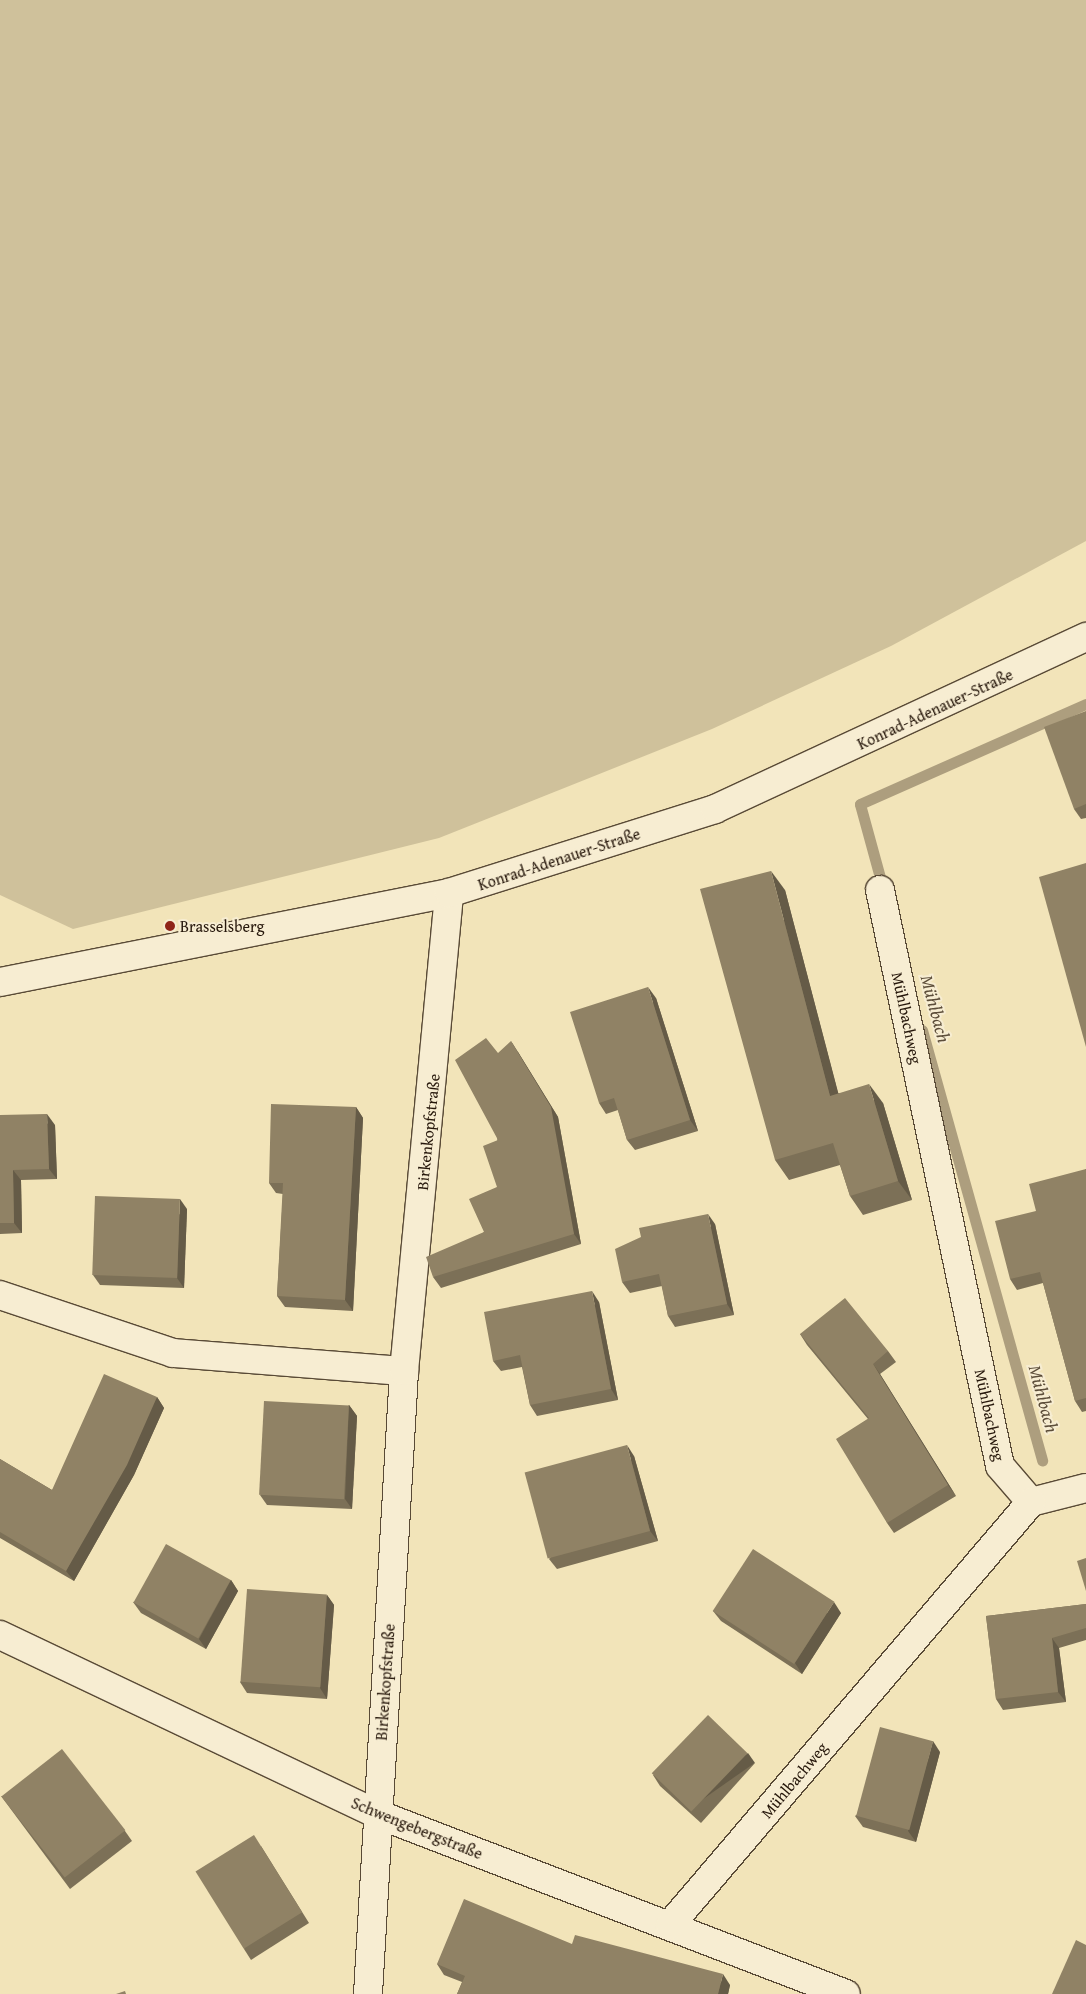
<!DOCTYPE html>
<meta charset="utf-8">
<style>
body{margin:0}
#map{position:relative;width:1086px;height:1994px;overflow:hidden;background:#f2e4b9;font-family:"Gentium Book Plus",serif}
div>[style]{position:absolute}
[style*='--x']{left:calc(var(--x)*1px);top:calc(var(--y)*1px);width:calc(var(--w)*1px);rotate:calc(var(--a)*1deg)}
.green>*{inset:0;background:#cfc19b}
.stream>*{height:11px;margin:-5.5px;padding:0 5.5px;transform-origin:5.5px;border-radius:5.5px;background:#ad9e7e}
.roads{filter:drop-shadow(1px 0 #594a36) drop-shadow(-1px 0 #594a36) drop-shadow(0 1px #594a36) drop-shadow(0 -1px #594a36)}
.minor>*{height:28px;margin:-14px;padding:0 14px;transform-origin:14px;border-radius:14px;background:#f7edd2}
.secondary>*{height:28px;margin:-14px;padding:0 14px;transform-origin:14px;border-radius:14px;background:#f7edd2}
.wall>*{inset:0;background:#7c7057}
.shaded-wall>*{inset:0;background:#655b47;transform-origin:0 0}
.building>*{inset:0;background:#908265;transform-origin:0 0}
.dots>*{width:14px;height:14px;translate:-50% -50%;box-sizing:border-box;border:2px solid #f7edd2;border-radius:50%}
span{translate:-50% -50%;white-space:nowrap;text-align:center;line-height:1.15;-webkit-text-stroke:4px #f7edd2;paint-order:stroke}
.street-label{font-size:16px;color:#26170b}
.poi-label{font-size:16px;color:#26170b}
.left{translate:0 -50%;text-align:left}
.water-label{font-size:18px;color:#5c4d39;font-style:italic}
</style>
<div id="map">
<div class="green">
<div style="clip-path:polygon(0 0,1086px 0,1086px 541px,891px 646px,712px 729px,439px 838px,73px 929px,0 895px)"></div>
</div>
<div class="stream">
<div style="--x:884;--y:892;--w:91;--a:-105.3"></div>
<div style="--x:860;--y:804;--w:247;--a:-23.9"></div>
<div style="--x:922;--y:1030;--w:447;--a:74.4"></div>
</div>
<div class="roads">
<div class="minor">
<div style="--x:880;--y:890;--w:588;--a:78.23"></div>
<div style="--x:1000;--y:1466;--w:48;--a:49.3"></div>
<div style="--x:0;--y:1295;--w:182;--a:18.5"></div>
<div style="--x:173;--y:1353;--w:232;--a:4.5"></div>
<div style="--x:1031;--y:1502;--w:57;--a:-14.3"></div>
<div style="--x:0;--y:1635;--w:417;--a:25.4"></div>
<div style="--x:377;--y:1814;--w:502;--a:21"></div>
<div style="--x:670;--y:1925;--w:556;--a:-49.52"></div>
<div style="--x:368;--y:1994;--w:624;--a:-86.69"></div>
<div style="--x:404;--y:1371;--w:480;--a:-84.6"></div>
</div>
<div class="secondary">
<div style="--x:0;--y:982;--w:458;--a:-11.2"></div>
<div style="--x:449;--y:893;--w:279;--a:-17.5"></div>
<div style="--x:715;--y:809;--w:409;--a:-24.9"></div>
</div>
</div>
<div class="wall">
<div style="clip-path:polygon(1086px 711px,1086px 818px,1081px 819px,1074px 809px)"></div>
<div style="clip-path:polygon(785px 890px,838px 1093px,883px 1103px,912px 1200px,863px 1215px,850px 1196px,840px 1165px,789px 1180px,775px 1160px)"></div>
<div style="clip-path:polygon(656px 998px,698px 1131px,635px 1150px,627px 1140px,618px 1110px,606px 1114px,599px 1103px)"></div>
<div style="clip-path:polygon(518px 1052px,558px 1117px,581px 1244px,441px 1288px,433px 1277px,484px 1232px,497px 1187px,498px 1053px)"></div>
<div style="clip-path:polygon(356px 1107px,363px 1118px,353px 1311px,285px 1307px,277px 1296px,283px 1194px,276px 1193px,269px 1183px)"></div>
<div style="clip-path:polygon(0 1115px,55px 1125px,57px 1179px,21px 1180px,22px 1233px,0 1234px)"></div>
<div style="clip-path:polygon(1086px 1169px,1086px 1411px,1082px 1412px,1075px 1401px,1043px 1283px,1017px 1290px,1010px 1279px,1036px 1211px)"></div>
<div style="clip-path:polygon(187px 1209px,184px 1288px,100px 1285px,93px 1275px)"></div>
<div style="clip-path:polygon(715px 1224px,734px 1315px,675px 1327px,668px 1316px,662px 1286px,630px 1293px,622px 1282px)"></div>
<div style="clip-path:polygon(599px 1302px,618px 1400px,537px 1416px,530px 1405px,522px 1367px,501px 1371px,493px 1361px)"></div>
<div style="clip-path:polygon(800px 1334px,888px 1351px,896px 1362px,880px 1374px,956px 1496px,894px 1533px,887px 1523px,868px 1419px,807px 1345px)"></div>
<div style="clip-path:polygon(157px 1397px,164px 1408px,134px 1475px,74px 1581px,0 1538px,0 1459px,52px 1490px)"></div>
<div style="clip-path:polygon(349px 1405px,357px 1416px,352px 1509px,267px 1505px,260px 1495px)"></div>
<div style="clip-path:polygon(634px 1456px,658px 1541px,557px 1569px,549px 1559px)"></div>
<div style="clip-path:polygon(231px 1580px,238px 1591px,206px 1649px,141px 1613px,133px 1602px)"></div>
<div style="clip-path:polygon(327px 1595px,334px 1605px,327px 1699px,247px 1693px,240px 1682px)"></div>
<div style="clip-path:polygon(1086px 1604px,1086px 1640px,1059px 1648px,1066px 1702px,1003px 1710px,996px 1699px,986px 1616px)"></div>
<div style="clip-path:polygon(713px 1611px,841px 1613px,802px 1674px,721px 1621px)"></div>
<div style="clip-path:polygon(940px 1752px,916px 1842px,863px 1827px,855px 1816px)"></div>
<div style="clip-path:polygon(755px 1763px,701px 1823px,660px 1786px,653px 1775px)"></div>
<div style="clip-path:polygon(1px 1796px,125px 1831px,132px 1841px,70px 1889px)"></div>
<div style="clip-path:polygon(261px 1846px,309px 1923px,251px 1960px,244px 1949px)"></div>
<div style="clip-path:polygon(572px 1944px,730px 1985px,728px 1994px,457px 1994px,462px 1982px,444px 1975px,437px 1964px)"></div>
</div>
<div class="shaded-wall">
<div style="clip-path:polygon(771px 871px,785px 890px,844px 1115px,830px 1096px)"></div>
<div style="clip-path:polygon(648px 987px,656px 998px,698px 1131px,690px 1120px)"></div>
<div style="clip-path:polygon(511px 1041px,518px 1052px,558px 1117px,581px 1244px,574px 1234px)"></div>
<div style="clip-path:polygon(869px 1084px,883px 1103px,912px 1200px,898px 1181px)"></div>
<div style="clip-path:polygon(356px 1107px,363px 1118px,353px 1311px,345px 1300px)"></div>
<div style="clip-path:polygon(47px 1114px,55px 1125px,57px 1179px,49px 1169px)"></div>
<div style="clip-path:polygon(13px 1170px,21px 1180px,22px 1233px,14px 1223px)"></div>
<div style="clip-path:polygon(180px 1199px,187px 1209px,184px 1288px,177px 1278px)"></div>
<div style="clip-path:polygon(708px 1214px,715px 1224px,734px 1315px,727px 1304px)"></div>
<div style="clip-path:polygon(592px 1291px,599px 1302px,618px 1400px,611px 1389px)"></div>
<div style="clip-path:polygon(873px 1364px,880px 1374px,956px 1496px,948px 1485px)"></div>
<div style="clip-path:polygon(157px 1397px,164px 1408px,134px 1475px,74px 1581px,66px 1571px)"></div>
<div style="clip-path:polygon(349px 1405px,357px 1416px,352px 1509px,345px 1499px)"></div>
<div style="clip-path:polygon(627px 1445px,634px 1456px,658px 1541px,650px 1531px)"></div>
<div style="clip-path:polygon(231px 1580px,238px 1591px,206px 1649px,199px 1639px)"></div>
<div style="clip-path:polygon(327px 1595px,334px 1605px,327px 1699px,320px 1688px)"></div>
<div style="clip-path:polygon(834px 1602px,841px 1613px,802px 1674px,795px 1663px)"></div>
<div style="clip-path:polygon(1052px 1638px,1059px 1648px,1066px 1702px,1058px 1692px)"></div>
<div style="clip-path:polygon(933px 1741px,940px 1752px,916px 1842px,908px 1831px)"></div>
<div style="left:748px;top:1753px;width:12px;height:80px;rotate:55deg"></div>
<div style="clip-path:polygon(723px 1974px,730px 1985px,728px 1994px,718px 1994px)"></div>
</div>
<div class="building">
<div style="clip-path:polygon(1086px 711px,1086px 804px,1074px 809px,1044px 727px)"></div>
<div style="clip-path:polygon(1086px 863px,1086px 1047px,1039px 877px)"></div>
<div style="clip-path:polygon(771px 871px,830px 1096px,869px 1084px,898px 1181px,850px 1196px,833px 1143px,775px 1160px,700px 889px)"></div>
<div style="clip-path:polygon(648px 987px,690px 1120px,627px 1140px,614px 1098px,599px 1103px,570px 1012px)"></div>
<div style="clip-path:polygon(486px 1038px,498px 1053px,511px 1041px,551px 1107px,574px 1234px,433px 1277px,426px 1257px,484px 1232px,469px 1199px,497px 1187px,483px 1146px,498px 1140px,455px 1060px)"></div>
<div style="clip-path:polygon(271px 1104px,356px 1107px,345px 1300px,277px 1296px,283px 1183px,269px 1183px)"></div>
<div style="clip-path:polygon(47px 1114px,49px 1169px,13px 1170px,14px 1223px,0 1223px,0 1115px)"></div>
<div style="clip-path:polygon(1086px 1169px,1086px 1398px,1075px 1401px,1040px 1272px,1010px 1279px,995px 1221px,1036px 1211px,1029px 1184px)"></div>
<div style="left:95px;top:1196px;width:85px;height:79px;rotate:2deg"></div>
<div style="clip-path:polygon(708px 1214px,727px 1304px,668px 1316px,659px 1274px,622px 1282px,615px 1249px,641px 1237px,639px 1228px)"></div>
<div style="clip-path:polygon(592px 1291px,611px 1389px,530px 1405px,520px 1355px,493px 1361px,484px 1312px)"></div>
<div style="clip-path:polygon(845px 1298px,888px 1351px,873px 1364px,948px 1485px,887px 1523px,836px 1439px,869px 1418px,800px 1334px)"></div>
<div style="clip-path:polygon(104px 1374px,157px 1397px,127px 1465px,66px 1571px,0 1532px,0 1459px,52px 1490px)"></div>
<div style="left:264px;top:1401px;width:85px;height:94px;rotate:3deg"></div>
<div style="left:627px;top:1445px;width:89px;height:106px;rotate:75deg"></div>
<div style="left:166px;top:1544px;width:74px;height:67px;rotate:29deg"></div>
<div style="left:753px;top:1549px;width:97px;height:74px;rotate:33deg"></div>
<div style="clip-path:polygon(1086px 1558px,1086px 1591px,1077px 1561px)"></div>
<div style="left:247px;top:1589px;width:80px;height:93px;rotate:4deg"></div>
<div style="clip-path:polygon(1086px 1604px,1086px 1628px,1052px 1638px,1058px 1692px,996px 1699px,986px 1616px)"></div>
<div style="left:708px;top:1715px;width:55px;height:81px;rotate:44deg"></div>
<div style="left:880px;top:1727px;width:55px;height:92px;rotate:15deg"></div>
<div style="left:62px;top:1749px;width:103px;height:77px;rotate:52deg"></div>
<div style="left:254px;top:1835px;width:91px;height:69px;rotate:58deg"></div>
<div style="clip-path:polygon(464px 1899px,572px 1944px,575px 1935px,723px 1974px,718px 1994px,457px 1994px,465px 1976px,437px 1964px)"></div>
<div style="clip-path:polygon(1076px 1940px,1086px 1945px,1086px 1994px,1052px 1994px)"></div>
<div style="clip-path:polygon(125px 1991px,126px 1994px,116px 1994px)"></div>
</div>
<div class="dots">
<div style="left:170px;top:926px;background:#8f2418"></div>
</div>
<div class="street-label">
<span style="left:935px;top:709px;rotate:-25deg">Konrad-Adenauer-Straße</span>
<span style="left:559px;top:859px;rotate:-18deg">Konrad-Adenauer-Straße</span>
<span style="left:907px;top:1018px;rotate:78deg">Mühlbachweg</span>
<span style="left:428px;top:1132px;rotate:-84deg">Birkenkopfstraße</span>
<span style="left:990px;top:1415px;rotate:78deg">Mühlbachweg</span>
<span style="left:385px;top:1682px;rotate:-86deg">Birkenkopfstraße</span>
<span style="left:794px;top:1780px;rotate:-50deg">Mühlbachweg</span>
<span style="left:417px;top:1828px;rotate:22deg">Schwengebergstraße</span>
</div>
<div class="poi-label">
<span class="left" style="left:180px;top:926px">Brasselsberg</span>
</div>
<div class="water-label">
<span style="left:935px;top:1009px;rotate:75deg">Mühlbach</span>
<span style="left:1043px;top:1399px;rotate:75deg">Mühlbach</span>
</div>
</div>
